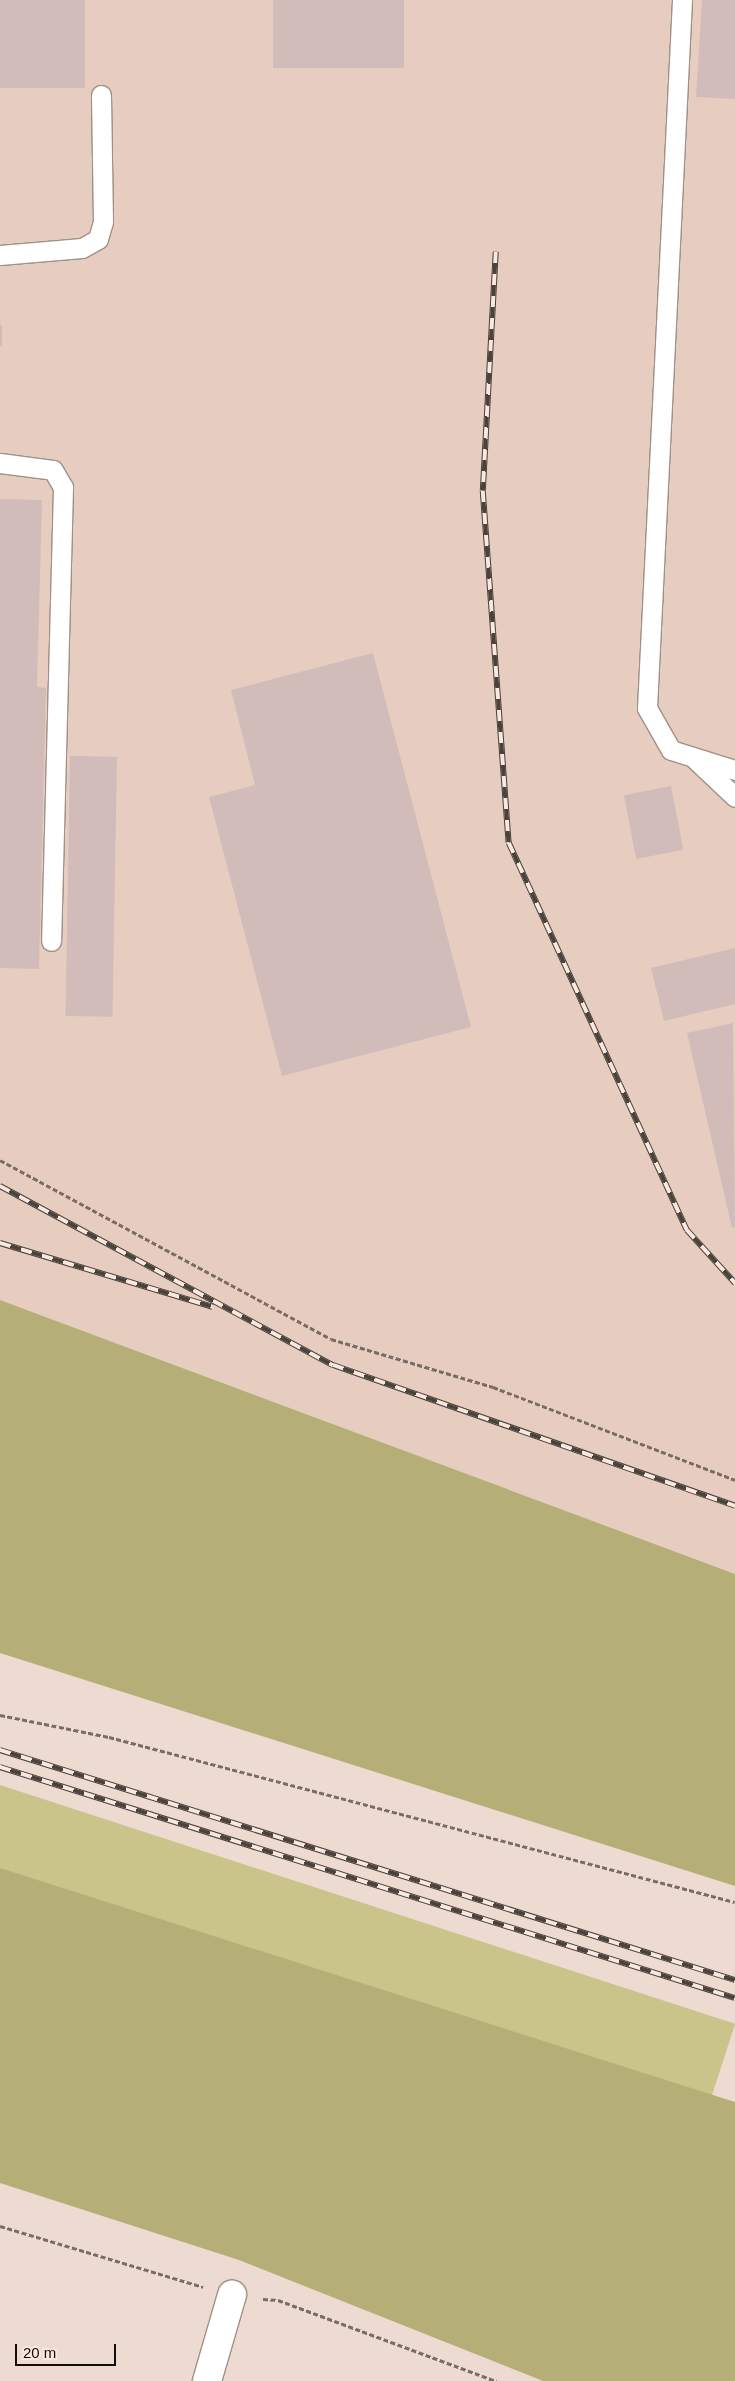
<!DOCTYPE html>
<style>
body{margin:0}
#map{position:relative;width:735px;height:2381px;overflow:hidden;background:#eddbd1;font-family:Arial,sans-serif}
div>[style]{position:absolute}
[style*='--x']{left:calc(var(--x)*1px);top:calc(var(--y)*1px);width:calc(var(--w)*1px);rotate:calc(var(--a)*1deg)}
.built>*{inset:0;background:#e7cdbf}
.green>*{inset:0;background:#cac48b;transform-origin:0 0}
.forest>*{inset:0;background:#b5af77}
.building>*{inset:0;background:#d1bcba;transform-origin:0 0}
.path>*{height:3px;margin-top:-1.5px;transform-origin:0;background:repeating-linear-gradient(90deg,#786d66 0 5px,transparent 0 7.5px)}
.roads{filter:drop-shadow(1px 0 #a09086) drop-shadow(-1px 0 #a09086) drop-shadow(0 1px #a09086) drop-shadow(0 -1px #a09086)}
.service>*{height:19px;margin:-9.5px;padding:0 9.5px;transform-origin:9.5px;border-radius:9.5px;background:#fff}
.minor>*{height:28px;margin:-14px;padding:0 14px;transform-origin:14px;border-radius:14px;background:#fff}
.rail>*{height:5.5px;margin-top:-2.75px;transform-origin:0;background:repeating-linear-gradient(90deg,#fae8de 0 11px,#4a423c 0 22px);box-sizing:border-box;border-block:1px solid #4a423c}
span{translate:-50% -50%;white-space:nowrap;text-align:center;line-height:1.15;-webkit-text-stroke:4.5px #fae8de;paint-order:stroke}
.scale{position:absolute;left:15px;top:2344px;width:101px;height:22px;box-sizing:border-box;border:2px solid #120d09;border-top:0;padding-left:6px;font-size:15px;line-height:18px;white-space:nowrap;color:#120d09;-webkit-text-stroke:4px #fae8de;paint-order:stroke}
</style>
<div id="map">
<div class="built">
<div style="clip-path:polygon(0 0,735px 0,735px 1574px,0 1300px)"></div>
</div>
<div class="green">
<div style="left:0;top:1785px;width:773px;height:83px;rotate:18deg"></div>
</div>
<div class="forest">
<div style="clip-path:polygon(0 1300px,735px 1574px,735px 1886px,0 1653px)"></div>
<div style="clip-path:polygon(0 1868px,735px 2102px,735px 2381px,543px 2381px,239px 2260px,0 2183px)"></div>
</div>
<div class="building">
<div style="left:0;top:0;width:85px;height:88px"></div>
<div style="left:273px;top:0;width:131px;height:68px"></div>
<div style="clip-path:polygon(702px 0,735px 0,735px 99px,696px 97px)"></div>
<div style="left:0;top:325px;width:2px;height:21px"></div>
<div style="clip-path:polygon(0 499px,42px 500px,37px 687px,46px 688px,39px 969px,0 968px)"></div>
<div style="clip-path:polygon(373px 653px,471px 1027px,282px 1076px,209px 797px,255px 785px,231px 690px)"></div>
<div style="left:70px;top:756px;width:47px;height:260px;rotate:1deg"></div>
<div style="left:671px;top:786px;width:65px;height:48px;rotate:79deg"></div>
<div style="clip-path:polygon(735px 948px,735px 1004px,664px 1021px,651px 968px)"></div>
<div style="clip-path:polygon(733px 1023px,735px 1227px,732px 1228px,687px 1033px)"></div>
</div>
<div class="path">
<div style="--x:0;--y:1160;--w:376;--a:28.4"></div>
<div style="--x:331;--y:1339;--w:169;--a:16.5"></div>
<div style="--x:493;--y:1387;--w:259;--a:21"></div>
<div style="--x:0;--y:1715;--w:111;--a:11.4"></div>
<div style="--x:109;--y:1737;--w:647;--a:14.77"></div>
<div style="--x:0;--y:2226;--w:212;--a:16.7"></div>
<div style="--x:263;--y:2299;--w:15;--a:4"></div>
<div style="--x:278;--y:2300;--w:233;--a:20.4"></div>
</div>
<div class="roads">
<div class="service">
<div style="--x:682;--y:0;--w:709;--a:92.83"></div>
<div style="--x:647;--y:708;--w:48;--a:60.3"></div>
<div style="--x:671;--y:750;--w:67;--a:17.4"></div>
<div style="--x:0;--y:255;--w:82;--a:-4.9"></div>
<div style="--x:82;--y:248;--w:18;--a:-29"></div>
<div style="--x:98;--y:239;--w:18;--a:-74"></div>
<div style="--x:103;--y:222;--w:127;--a:-90.9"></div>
<div style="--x:0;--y:463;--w:53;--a:7.5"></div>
<div style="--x:53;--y:470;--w:20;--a:60"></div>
<div style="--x:63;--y:487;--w:454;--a:91.5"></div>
<div style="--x:695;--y:759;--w:55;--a:43.5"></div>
</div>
<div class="minor">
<div style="--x:207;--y:2381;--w:90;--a:-73.8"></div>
</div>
</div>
<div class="rail">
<div style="--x:496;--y:252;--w:239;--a:93.1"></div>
<div style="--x:483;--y:491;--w:353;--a:85.8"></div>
<div style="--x:509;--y:843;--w:426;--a:65.3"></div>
<div style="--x:687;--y:1230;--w:72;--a:47.8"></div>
<div style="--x:0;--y:1186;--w:378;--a:28.3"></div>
<div style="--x:333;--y:1365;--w:426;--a:19.3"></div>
<div style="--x:0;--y:1243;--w:222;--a:16.7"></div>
<div style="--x:0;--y:1750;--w:770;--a:17.38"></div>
<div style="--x:0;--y:1767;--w:770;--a:17.45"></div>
</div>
<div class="scale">20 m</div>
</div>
